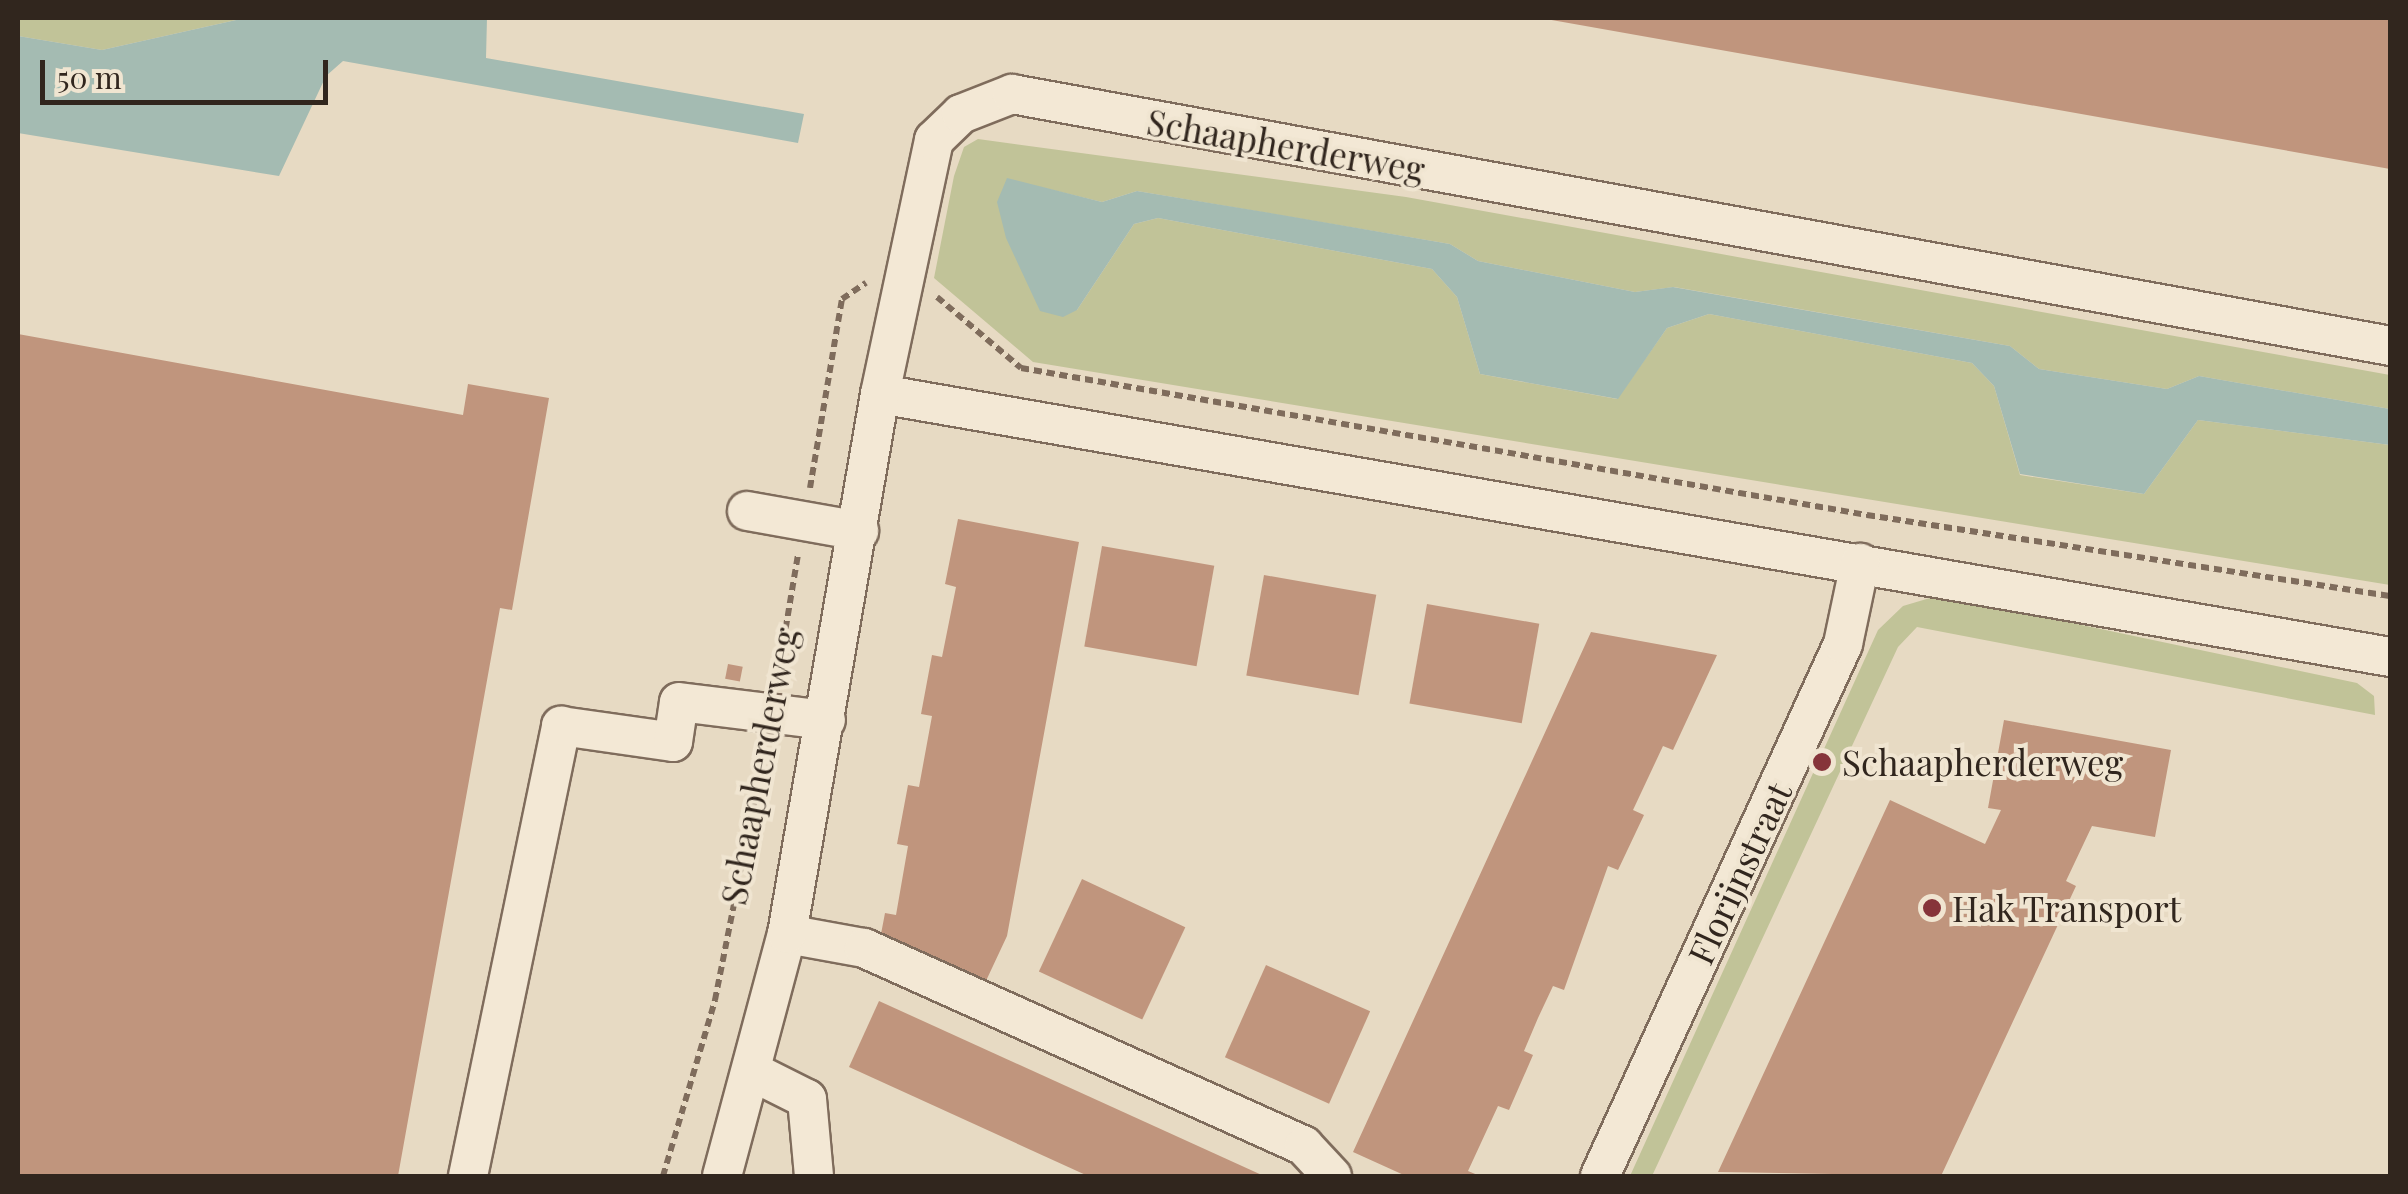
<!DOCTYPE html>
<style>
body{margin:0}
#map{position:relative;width:2408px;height:1194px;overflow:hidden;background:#e7dac3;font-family:"Playfair Display",serif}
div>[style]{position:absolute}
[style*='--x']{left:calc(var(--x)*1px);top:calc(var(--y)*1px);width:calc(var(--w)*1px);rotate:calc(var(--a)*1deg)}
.green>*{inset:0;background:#c1c398}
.water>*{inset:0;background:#a4bbb2}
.building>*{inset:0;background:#c0957d;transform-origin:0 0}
.path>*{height:6px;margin-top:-3px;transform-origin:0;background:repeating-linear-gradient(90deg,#7f6c5c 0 8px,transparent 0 13px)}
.roads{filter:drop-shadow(2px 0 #7f6c5c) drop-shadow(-2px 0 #7f6c5c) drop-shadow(0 2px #7f6c5c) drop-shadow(0 -2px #7f6c5c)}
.minor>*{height:38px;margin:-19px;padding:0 19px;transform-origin:19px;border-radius:19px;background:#f3e8d5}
.dots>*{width:28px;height:28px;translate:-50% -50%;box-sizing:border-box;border:5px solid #f0e5d1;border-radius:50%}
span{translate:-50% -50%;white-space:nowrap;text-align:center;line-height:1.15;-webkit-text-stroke:8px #f0e5d1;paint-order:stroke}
.street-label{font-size:35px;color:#31261e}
.poi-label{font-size:35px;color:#31261e}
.left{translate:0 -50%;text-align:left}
.frame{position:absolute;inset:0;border:20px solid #31261e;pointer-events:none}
.scale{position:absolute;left:40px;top:60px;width:288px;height:45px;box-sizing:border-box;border:5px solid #31261e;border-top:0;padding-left:12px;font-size:30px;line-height:35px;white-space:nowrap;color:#31261e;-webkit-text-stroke:8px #f0e5d1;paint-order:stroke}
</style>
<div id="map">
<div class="green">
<div style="clip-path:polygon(18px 18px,245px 18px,102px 50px,18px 36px)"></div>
<div style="clip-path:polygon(978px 139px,1406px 197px,2390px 375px,2390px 409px,2199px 376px,2167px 389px,2039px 369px,2010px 346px,1674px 287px,1635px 292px,1478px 261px,1450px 244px,1137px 191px,1102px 202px,1007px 179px,1077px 310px,1134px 224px,1158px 218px,1432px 269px,1457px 297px,1480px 374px,1617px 399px,1667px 328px,1709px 314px,1972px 363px,1994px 386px,2020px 475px,2144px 494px,2198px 420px,2390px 445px,2390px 585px,1033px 362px,934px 278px,954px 176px,964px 147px)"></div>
<div style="clip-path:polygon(1940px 595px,2357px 683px,2374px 696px,2375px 715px,1917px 627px,1898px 647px,1652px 1176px,1630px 1176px,1878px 630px,1903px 606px)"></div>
</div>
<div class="water">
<div style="clip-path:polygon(245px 18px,487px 18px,486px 58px,804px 114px,798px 143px,343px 61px,326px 76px,279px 176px,18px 133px,18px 36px,102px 50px)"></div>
<div style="clip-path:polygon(1007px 178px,1102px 202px,1137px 191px,1282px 215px,1450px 244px,1478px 261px,1635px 292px,1673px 287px,2010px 346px,2039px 369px,2167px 389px,2199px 376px,2390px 409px,2390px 445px,2198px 420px,2144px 494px,2020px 474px,1994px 386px,1972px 363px,1709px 314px,1667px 328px,1618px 399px,1480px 374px,1457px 297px,1432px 269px,1158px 218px,1134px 224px,1077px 310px,1063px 317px,1040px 311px,1006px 238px,997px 202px)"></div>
</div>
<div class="building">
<div style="clip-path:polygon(1546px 18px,2390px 18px,2390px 169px,1546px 19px)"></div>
<div style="clip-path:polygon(18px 334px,463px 415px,468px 384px,549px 398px,512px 610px,500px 608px,398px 1176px,18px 1176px)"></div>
<div style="clip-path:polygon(958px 519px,1079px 542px,1007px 936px,985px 983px,881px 934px,885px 913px,896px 915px,908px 846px,897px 844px,908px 785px,919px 787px,932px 716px,921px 714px,932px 655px,942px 657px,956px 587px,945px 584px)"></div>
<div style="left:1102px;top:546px;width:114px;height:102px;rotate:10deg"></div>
<div style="left:1264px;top:575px;width:114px;height:102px;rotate:10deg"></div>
<div style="left:1427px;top:604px;width:114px;height:101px;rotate:10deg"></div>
<div style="clip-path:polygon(1591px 632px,1717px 655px,1673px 750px,1663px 746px,1633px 810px,1644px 815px,1618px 870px,1608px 866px,1564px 990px,1553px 986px,1538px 1018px,1524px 1051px,1533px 1055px,1509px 1110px,1498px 1106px,1468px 1171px,1480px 1176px,1406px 1176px,1353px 1152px)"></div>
<div style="left:728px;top:664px;width:15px;height:15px;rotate:11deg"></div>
<div style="clip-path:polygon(2004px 720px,2171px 750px,2155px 837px,2092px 826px,2066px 881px,2076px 886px,1941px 1176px,1718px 1172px,1890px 800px,1985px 844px,2001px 810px,1988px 808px)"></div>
<div style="left:1082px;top:879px;width:114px;height:102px;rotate:25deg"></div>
<div style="left:1266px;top:965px;width:114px;height:101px;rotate:24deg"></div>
<div style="clip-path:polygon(879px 1001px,1264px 1176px,1088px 1176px,849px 1067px)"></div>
</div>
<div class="path">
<div style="--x:937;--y:297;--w:110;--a:40.2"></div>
<div style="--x:1021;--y:368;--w:859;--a:9.86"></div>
<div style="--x:1867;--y:515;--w:529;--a:8.8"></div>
<div style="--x:810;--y:488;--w:192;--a:-80.4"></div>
<div style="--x:842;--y:299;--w:29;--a:-34"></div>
<div style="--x:777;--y:680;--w:127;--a:-80.5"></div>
<div style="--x:663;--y:1176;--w:184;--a:-73.5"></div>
<div style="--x:715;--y:1000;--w:258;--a:-78.8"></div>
</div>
<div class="roads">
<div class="minor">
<div style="--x:880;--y:394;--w:1533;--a:9.88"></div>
<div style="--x:747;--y:511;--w:114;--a:10.1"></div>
<div style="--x:787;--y:934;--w:78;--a:10.3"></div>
<div style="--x:864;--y:948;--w:482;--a:24.2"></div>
<div style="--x:1304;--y:1146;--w:41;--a:47"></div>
<div style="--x:755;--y:1073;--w:58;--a:26.6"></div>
<div style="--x:807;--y:1099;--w:77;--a:84.8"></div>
<div style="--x:468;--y:1176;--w:460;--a:-78.3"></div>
<div style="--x:561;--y:726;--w:113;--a:8.1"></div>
<div style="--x:673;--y:742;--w:40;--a:-81.5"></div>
<div style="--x:679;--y:702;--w:148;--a:7"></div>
<div style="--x:722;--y:1176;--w:251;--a:-75"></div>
<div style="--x:787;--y:934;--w:548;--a:-80.23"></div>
<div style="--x:880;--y:394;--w:260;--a:-78"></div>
<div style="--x:934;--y:140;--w:37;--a:-44"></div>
<div style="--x:961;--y:114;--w:55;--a:-21.4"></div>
<div style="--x:1012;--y:94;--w:1401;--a:10.36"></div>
<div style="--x:1600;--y:1176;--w:585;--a:-65.45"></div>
<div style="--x:1843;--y:644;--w:83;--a:-78.1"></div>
</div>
</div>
<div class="dots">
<div style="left:1822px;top:762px;background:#86343a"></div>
<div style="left:1932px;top:908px;background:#86343a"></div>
</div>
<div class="street-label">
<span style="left:1286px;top:145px;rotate:10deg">Schaapherderweg</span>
<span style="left:759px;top:766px;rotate:-79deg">Schaapherderweg</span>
<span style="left:1739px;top:873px;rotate:-65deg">Florijnstraat</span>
</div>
<div class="poi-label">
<span class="left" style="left:1842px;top:762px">Schaapherderweg</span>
<span class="left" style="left:1952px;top:908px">Hak Transport</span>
</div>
<div class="frame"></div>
<div class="scale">50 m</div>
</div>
